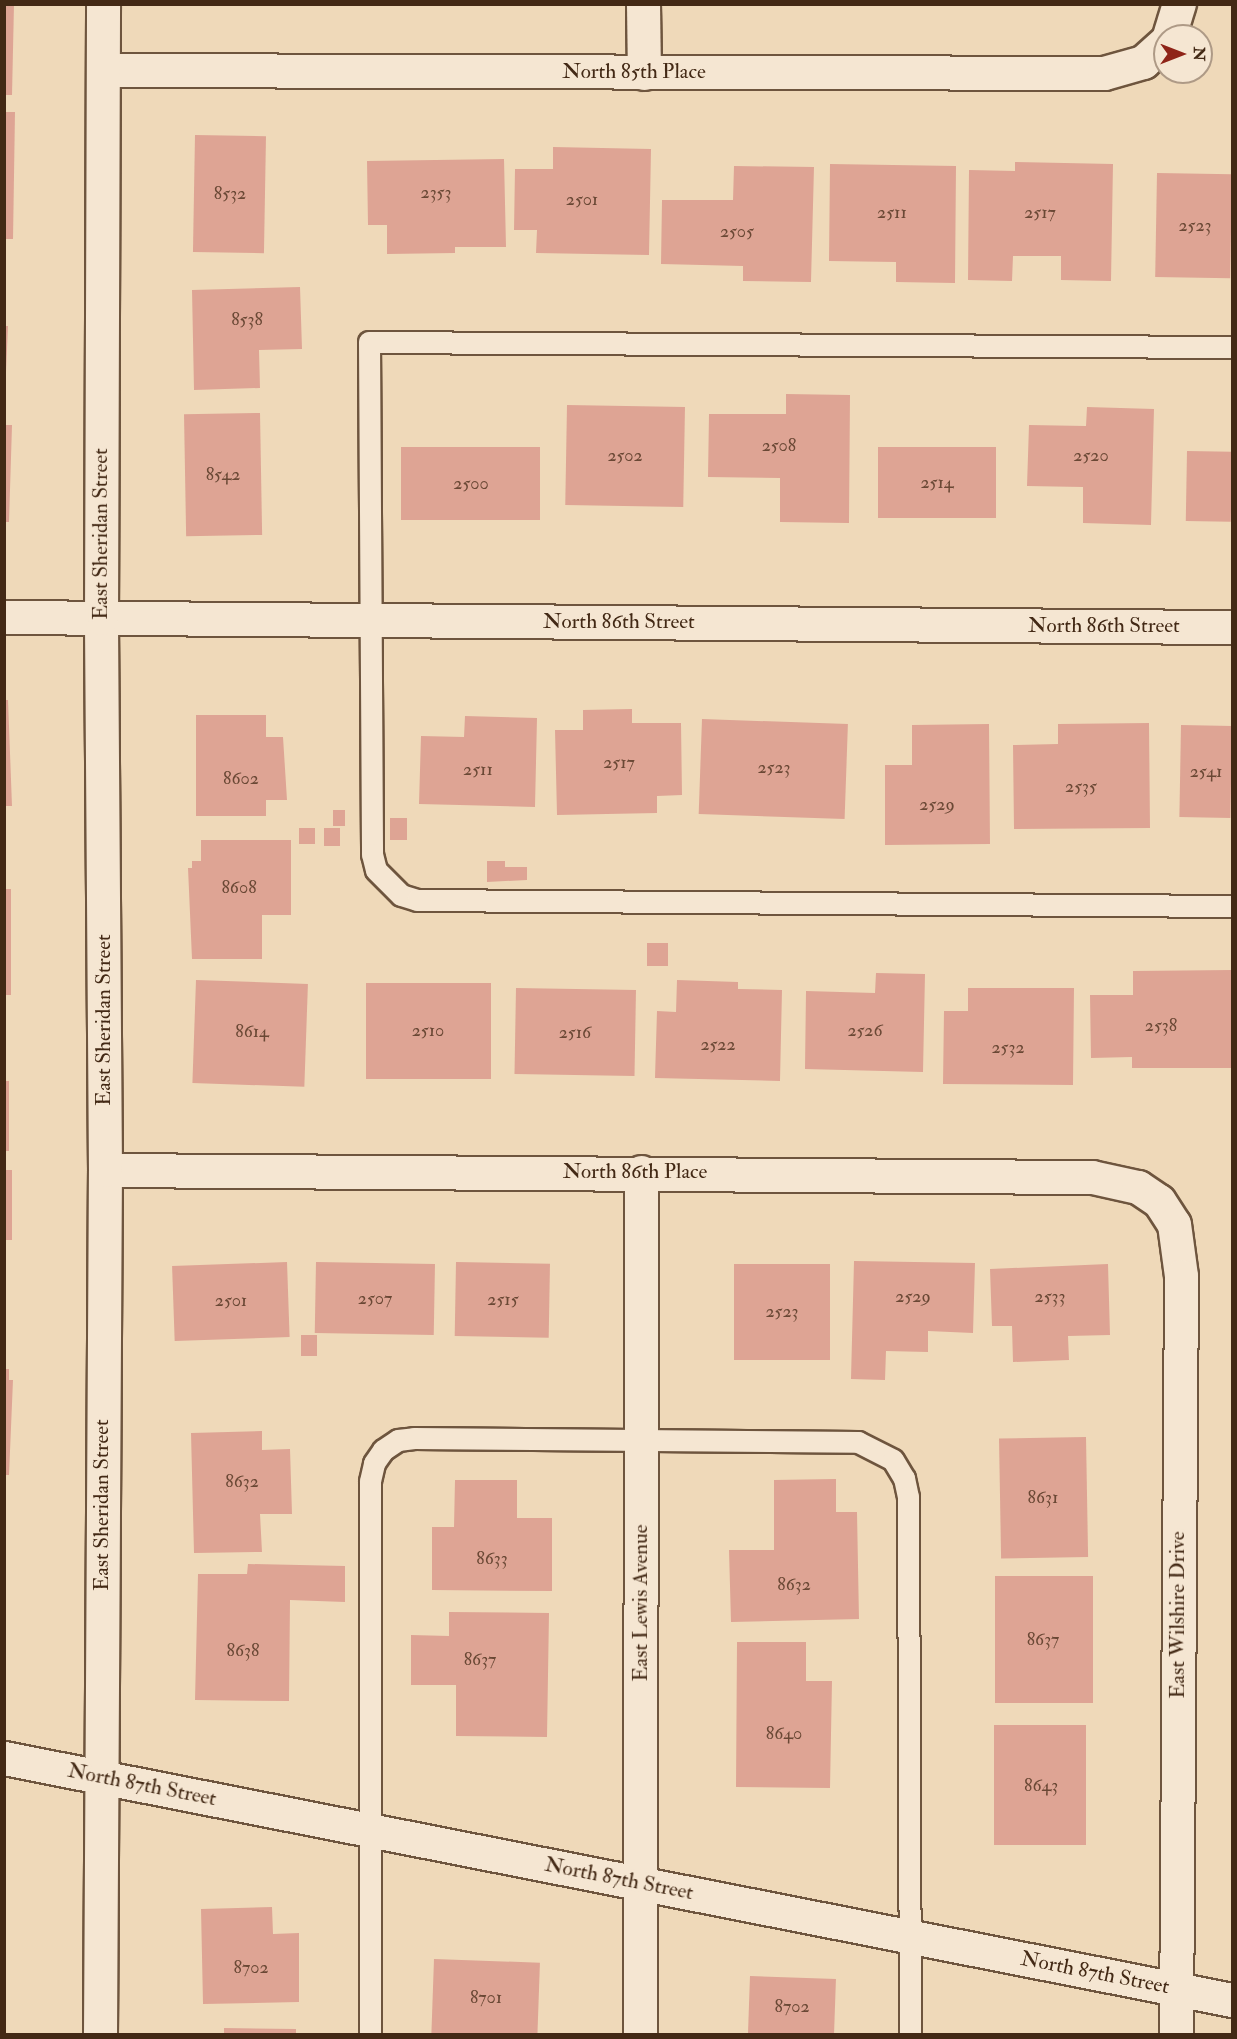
<!DOCTYPE html>
<style>
body{margin:0}
#map{position:relative;width:1237px;height:2039px;overflow:hidden;background:#efd9b9;font-family:"IM FELL Double Pica",serif}
div>[style]{position:absolute}
[style*='--x']{left:calc(var(--x)*1px);top:calc(var(--y)*1px);width:calc(var(--w)*1px);rotate:calc(var(--a)*1deg)}
.building>*{inset:0;background:#dea494;transform-origin:0 0}
.roads{filter:drop-shadow(2px 0 #6e553e) drop-shadow(-2px 0 #6e553e) drop-shadow(0 2px #6e553e) drop-shadow(0 -2px #6e553e)}
.lane>*{height:21px;margin:-10.5px;padding:0 10.5px;transform-origin:10.5px;border-radius:10.5px;background:#f5e6d2}
.street>*{height:33px;margin:-16.5px;padding:0 16.5px;transform-origin:16.5px;border-radius:16.5px;background:#f5e6d2}
span{translate:-50% -50%;white-space:nowrap;text-align:center;line-height:1.15;-webkit-text-stroke:5px #f5e6d2;paint-order:stroke}
.number-label{font-size:18px;color:#6a4835}
.number-label span{-webkit-text-stroke-width:0}
.street-label{font-size:21px;color:#432915}
.frame{position:absolute;inset:0;border:6px solid #432915;pointer-events:none}
.north{position:absolute;left:1153px;top:24px;width:60px;height:60px;box-sizing:border-box;background:#f5e6d2;border:2px solid #ae9a86;border-radius:50%;rotate:90deg;font-size:16px;font-weight:700;line-height:24px;text-align:center;color:#432915}
.north::after{content:'';display:block;margin:auto;width:21px;height:27px;background:#8f2418;clip-path:polygon(50% 0,100% 100%,50% 72%,0 100%)}
</style>
<div id="map">
<div class="building">
<div style="clip-path:polygon(4px 4px,14px 4px,12px 95px,4px 95px)"></div>
<div style="clip-path:polygon(4px 112px,15px 112px,13px 239px,4px 239px)"></div>
<div style="left:195px;top:135px;width:71px;height:117px;rotate:1deg"></div>
<div style="clip-path:polygon(553px 147px,651px 149px,649px 255px,536px 253px,537px 230px,514px 230px,515px 169px,553px 169px)"></div>
<div style="clip-path:polygon(504px 159px,506px 247px,455px 247px,455px 253px,387px 254px,387px 225px,368px 225px,367px 161px)"></div>
<div style="clip-path:polygon(1015px 162px,1113px 164px,1111px 281px,1061px 280px,1061px 256px,1013px 256px,1012px 281px,968px 280px,969px 170px,1015px 171px)"></div>
<div style="clip-path:polygon(830px 164px,956px 166px,955px 283px,896px 282px,896px 262px,829px 261px)"></div>
<div style="clip-path:polygon(734px 166px,814px 167px,811px 282px,743px 281px,743px 266px,661px 264px,662px 200px,733px 200px)"></div>
<div style="left:1157px;top:173px;width:75px;height:104px;rotate:1deg"></div>
<div style="clip-path:polygon(300px 287px,302px 349px,259px 350px,260px 388px,194px 390px,192px 290px)"></div>
<div style="clip-path:polygon(5px 326px,8px 326px,6px 372px,5px 372px)"></div>
<div style="clip-path:polygon(786px 394px,850px 395px,849px 523px,780px 522px,780px 478px,708px 477px,709px 414px,786px 414px)"></div>
<div style="left:567px;top:405px;width:118px;height:100px;rotate:1deg"></div>
<div style="clip-path:polygon(1087px 407px,1154px 409px,1151px 525px,1083px 523px,1083px 487px,1027px 486px,1029px 425px,1086px 426px)"></div>
<div style="left:260px;top:413px;width:122px;height:76px;rotate:89deg"></div>
<div style="clip-path:polygon(4px 425px,12px 425px,9px 522px,4px 522px)"></div>
<div style="left:540px;top:447px;width:73px;height:139px;rotate:90deg"></div>
<div style="left:878px;top:447px;width:118px;height:71px"></div>
<div style="left:1187px;top:451px;width:45px;height:70px;rotate:1deg"></div>
<div style="clip-path:polygon(4px 700px,8px 700px,12px 806px,4px 806px)"></div>
<div style="clip-path:polygon(632px 709px,632px 723px,681px 723px,682px 795px,657px 796px,657px 813px,557px 815px,555px 730px,583px 730px,583px 710px)"></div>
<div style="clip-path:polygon(196px 715px,266px 715px,266px 737px,283px 737px,287px 800px,266px 800px,266px 816px,196px 816px)"></div>
<div style="clip-path:polygon(465px 716px,537px 718px,535px 807px,419px 804px,421px 736px,464px 737px)"></div>
<div style="left:702px;top:719px;width:146px;height:95px;rotate:2deg"></div>
<div style="clip-path:polygon(1149px 723px,1150px 828px,1014px 829px,1013px 745px,1058px 744px,1058px 724px)"></div>
<div style="clip-path:polygon(989px 724px,990px 844px,885px 845px,885px 765px,912px 765px,912px 725px)"></div>
<div style="left:1181px;top:725px;width:51px;height:92px;rotate:1deg"></div>
<div style="left:333px;top:810px;width:12px;height:16px"></div>
<div style="left:390px;top:818px;width:17px;height:22px"></div>
<div style="left:299px;top:828px;width:16px;height:16px"></div>
<div style="left:324px;top:828px;width:16px;height:18px"></div>
<div style="clip-path:polygon(201px 840px,291px 840px,291px 915px,262px 915px,262px 959px,192px 959px,188px 868px,192px 868px,192px 861px,201px 861px)"></div>
<div style="clip-path:polygon(487px 861px,505px 861px,505px 867px,527px 867px,527px 880px,487px 882px)"></div>
<div style="left:4px;top:889px;width:7px;height:106px"></div>
<div style="left:647px;top:943px;width:21px;height:23px"></div>
<div style="clip-path:polygon(1232px 970px,1232px 1068px,1132px 1068px,1132px 1057px,1091px 1058px,1090px 995px,1133px 995px,1133px 971px)"></div>
<div style="clip-path:polygon(876px 973px,925px 974px,923px 1072px,805px 1069px,806px 991px,875px 993px)"></div>
<div style="left:196px;top:980px;width:112px;height:103px;rotate:2deg"></div>
<div style="clip-path:polygon(677px 980px,738px 982px,738px 989px,782px 990px,780px 1081px,655px 1078px,657px 1011px,676px 1012px)"></div>
<div style="left:366px;top:983px;width:125px;height:96px"></div>
<div style="left:516px;top:988px;width:120px;height:86px;rotate:1deg"></div>
<div style="clip-path:polygon(968px 988px,1074px 988px,1073px 1085px,943px 1084px,944px 1011px,968px 1011px)"></div>
<div style="left:4px;top:1081px;width:5px;height:70px"></div>
<div style="left:4px;top:1170px;width:8px;height:70px"></div>
<div style="clip-path:polygon(854px 1261px,975px 1263px,973px 1333px,928px 1331px,928px 1352px,886px 1351px,885px 1380px,851px 1379px)"></div>
<div style="left:287px;top:1262px;width:75px;height:115px;rotate:88deg"></div>
<div style="left:316px;top:1262px;width:119px;height:71px;rotate:1deg"></div>
<div style="left:456px;top:1262px;width:94px;height:74px;rotate:1deg"></div>
<div style="left:734px;top:1264px;width:96px;height:96px"></div>
<div style="clip-path:polygon(1108px 1264px,1110px 1335px,1068px 1336px,1069px 1360px,1013px 1362px,1012px 1326px,992px 1326px,990px 1269px)"></div>
<div style="left:301px;top:1335px;width:16px;height:21px"></div>
<div style="clip-path:polygon(4px 1369px,9px 1369px,9px 1380px,13px 1380px,9px 1475px,4px 1475px)"></div>
<div style="clip-path:polygon(262px 1431px,262px 1450px,290px 1449px,292px 1514px,260px 1514px,262px 1552px,194px 1553px,191px 1433px)"></div>
<div style="left:1086px;top:1437px;width:120px;height:87px;rotate:89deg"></div>
<div style="clip-path:polygon(836px 1479px,836px 1512px,857px 1512px,859px 1619px,731px 1622px,729px 1550px,774px 1550px,774px 1480px)"></div>
<div style="clip-path:polygon(455px 1480px,517px 1480px,517px 1518px,552px 1518px,552px 1591px,432px 1590px,432px 1527px,454px 1527px)"></div>
<div style="clip-path:polygon(248px 1564px,345px 1566px,345px 1602px,290px 1600px,289px 1701px,195px 1700px,198px 1574px,247px 1574px)"></div>
<div style="left:995px;top:1576px;width:98px;height:127px"></div>
<div style="clip-path:polygon(449px 1612px,549px 1613px,547px 1737px,456px 1736px,456px 1685px,411px 1685px,411px 1635px,449px 1636px)"></div>
<div style="clip-path:polygon(737px 1642px,806px 1642px,806px 1681px,832px 1681px,830px 1788px,736px 1787px)"></div>
<div style="left:1086px;top:1725px;width:120px;height:92px;rotate:90deg"></div>
<div style="clip-path:polygon(272px 1907px,273px 1934px,299px 1933px,299px 2002px,203px 2004px,201px 1909px)"></div>
<div style="left:434px;top:1959px;width:106px;height:75px;rotate:2deg"></div>
<div style="left:750px;top:1976px;width:86px;height:58px;rotate:2deg"></div>
<div style="clip-path:polygon(224px 2028px,296px 2029px,296px 2034px,224px 2034px)"></div>
</div>
<div class="roads">
<div class="lane">
<div style="--x:1232;--y:347;--w:863;--a:-179.67"></div>
<div style="--x:369;--y:342;--w:512;--a:89.66"></div>
<div style="--x:372;--y:854;--w:16;--a:76"></div>
<div style="--x:376;--y:870;--w:35;--a:45"></div>
<div style="--x:401;--y:895;--w:17;--a:17"></div>
<div style="--x:417;--y:900;--w:815;--a:0.42"></div>
<div style="--x:370;--y:2034;--w:553;--a:-90"></div>
<div style="--x:370;--y:1481;--w:18;--a:-77"></div>
<div style="--x:374;--y:1463;--w:16;--a:-55"></div>
<div style="--x:383;--y:1450;--w:18;--a:-34"></div>
<div style="--x:398;--y:1440;--w:16;--a:-7"></div>
<div style="--x:414;--y:1438;--w:444;--a:0.5"></div>
<div style="--x:858;--y:1442;--w:39;--a:27"></div>
<div style="--x:893;--y:1460;--w:21;--a:59"></div>
<div style="--x:904;--y:1478;--w:19;--a:78"></div>
<div style="--x:908;--y:1497;--w:537;--a:89.79"></div>
</div>
<div class="street">
<div style="--x:643;--y:4;--w:69;--a:89.2"></div>
<div style="--x:1169;--y:36;--w:34;--a:-73"></div>
<div style="--x:103;--y:70;--w:1001;--a:0.17"></div>
<div style="--x:1104;--y:73;--w:41;--a:-15.8"></div>
<div style="--x:1143;--y:62;--w:30;--a:-42"></div>
<div style="--x:4;--y:617;--w:1228;--a:0.47"></div>
<div style="--x:105;--y:1170;--w:987;--a:0.41"></div>
<div style="--x:1092;--y:1177;--w:47;--a:12.3"></div>
<div style="--x:1138;--y:1187;--w:25;--a:34"></div>
<div style="--x:1159;--y:1201;--w:27;--a:57"></div>
<div style="--x:1174;--y:1224;--w:52;--a:82.3"></div>
<div style="--x:1181;--y:1276;--w:758;--a:90.38"></div>
<div style="--x:4;--y:1758;--w:1252;--a:11.15"></div>
<div style="--x:100;--y:2034;--w:864;--a:-89.67"></div>
<div style="--x:105;--y:1170;--w:552;--a:-90.42"></div>
<div style="--x:101;--y:618;--w:614;--a:-89.81"></div>
<div style="--x:640;--y:2034;--w:862;--a:-89.93"></div>
</div>
</div>
<div class="number-label">
<span style="left:436px;top:193px">2353</span>
<span style="left:230px;top:194px">8532</span>
<span style="left:582px;top:200px">2501</span>
<span style="left:892px;top:213px">2511</span>
<span style="left:1040px;top:213px">2517</span>
<span style="left:1195px;top:226px">2523</span>
<span style="left:737px;top:232px">2505</span>
<span style="left:247px;top:320px">8538</span>
<span style="left:779px;top:446px">2508</span>
<span style="left:625px;top:456px">2502</span>
<span style="left:1091px;top:456px">2520</span>
<span style="left:223px;top:475px">8542</span>
<span style="left:937px;top:483px">2514</span>
<span style="left:471px;top:484px">2500</span>
<span style="left:619px;top:763px">2517</span>
<span style="left:774px;top:768px">2523</span>
<span style="left:478px;top:770px">2511</span>
<span style="left:1206px;top:772px">2541</span>
<span style="left:241px;top:779px">8602</span>
<span style="left:1081px;top:787px">2535</span>
<span style="left:937px;top:805px">2529</span>
<span style="left:239px;top:888px">8608</span>
<span style="left:1161px;top:1026px">2538</span>
<span style="left:428px;top:1031px">2510</span>
<span style="left:865px;top:1031px">2526</span>
<span style="left:252px;top:1032px">8614</span>
<span style="left:575px;top:1033px">2516</span>
<span style="left:718px;top:1045px">2522</span>
<span style="left:1008px;top:1048px">2532</span>
<span style="left:913px;top:1297px">2529</span>
<span style="left:1050px;top:1297px">2533</span>
<span style="left:375px;top:1299px">2507</span>
<span style="left:503px;top:1300px">2515</span>
<span style="left:231px;top:1301px">2501</span>
<span style="left:782px;top:1312px">2523</span>
<span style="left:242px;top:1482px">8632</span>
<span style="left:1043px;top:1498px">8631</span>
<span style="left:492px;top:1559px">8633</span>
<span style="left:794px;top:1585px">8632</span>
<span style="left:1043px;top:1640px">8637</span>
<span style="left:243px;top:1651px">8638</span>
<span style="left:480px;top:1660px">8637</span>
<span style="left:784px;top:1734px">8640</span>
<span style="left:1041px;top:1786px">8643</span>
<span style="left:251px;top:1968px">8702</span>
<span style="left:486px;top:1998px">8701</span>
<span style="left:792px;top:2007px">8702</span>
</div>
<div class="street-label">
<span style="left:634px;top:72px">North 85th Place</span>
<span style="left:101px;top:534px;rotate:-90deg">East Sheridan Street</span>
<span style="left:619px;top:622px">North 86th Street</span>
<span style="left:1104px;top:626px">North 86th Street</span>
<span style="left:104px;top:1020px;rotate:-90deg">East Sheridan Street</span>
<span style="left:635px;top:1172px">North 86th Place</span>
<span style="left:102px;top:1505px;rotate:-90deg">East Sheridan Street</span>
<span style="left:641px;top:1603px;rotate:-90deg">East Lewis Avenue</span>
<span style="left:1178px;top:1615px;rotate:-90deg">East Wilshire Drive</span>
<span style="left:142px;top:1785px;rotate:11deg">North 87th Street</span>
<span style="left:619px;top:1879px;rotate:11deg">North 87th Street</span>
<span style="left:1095px;top:1973px;rotate:11deg">North 87th Street</span>
</div>
<div class="frame"></div>
<div class="north">N</div>
</div>
